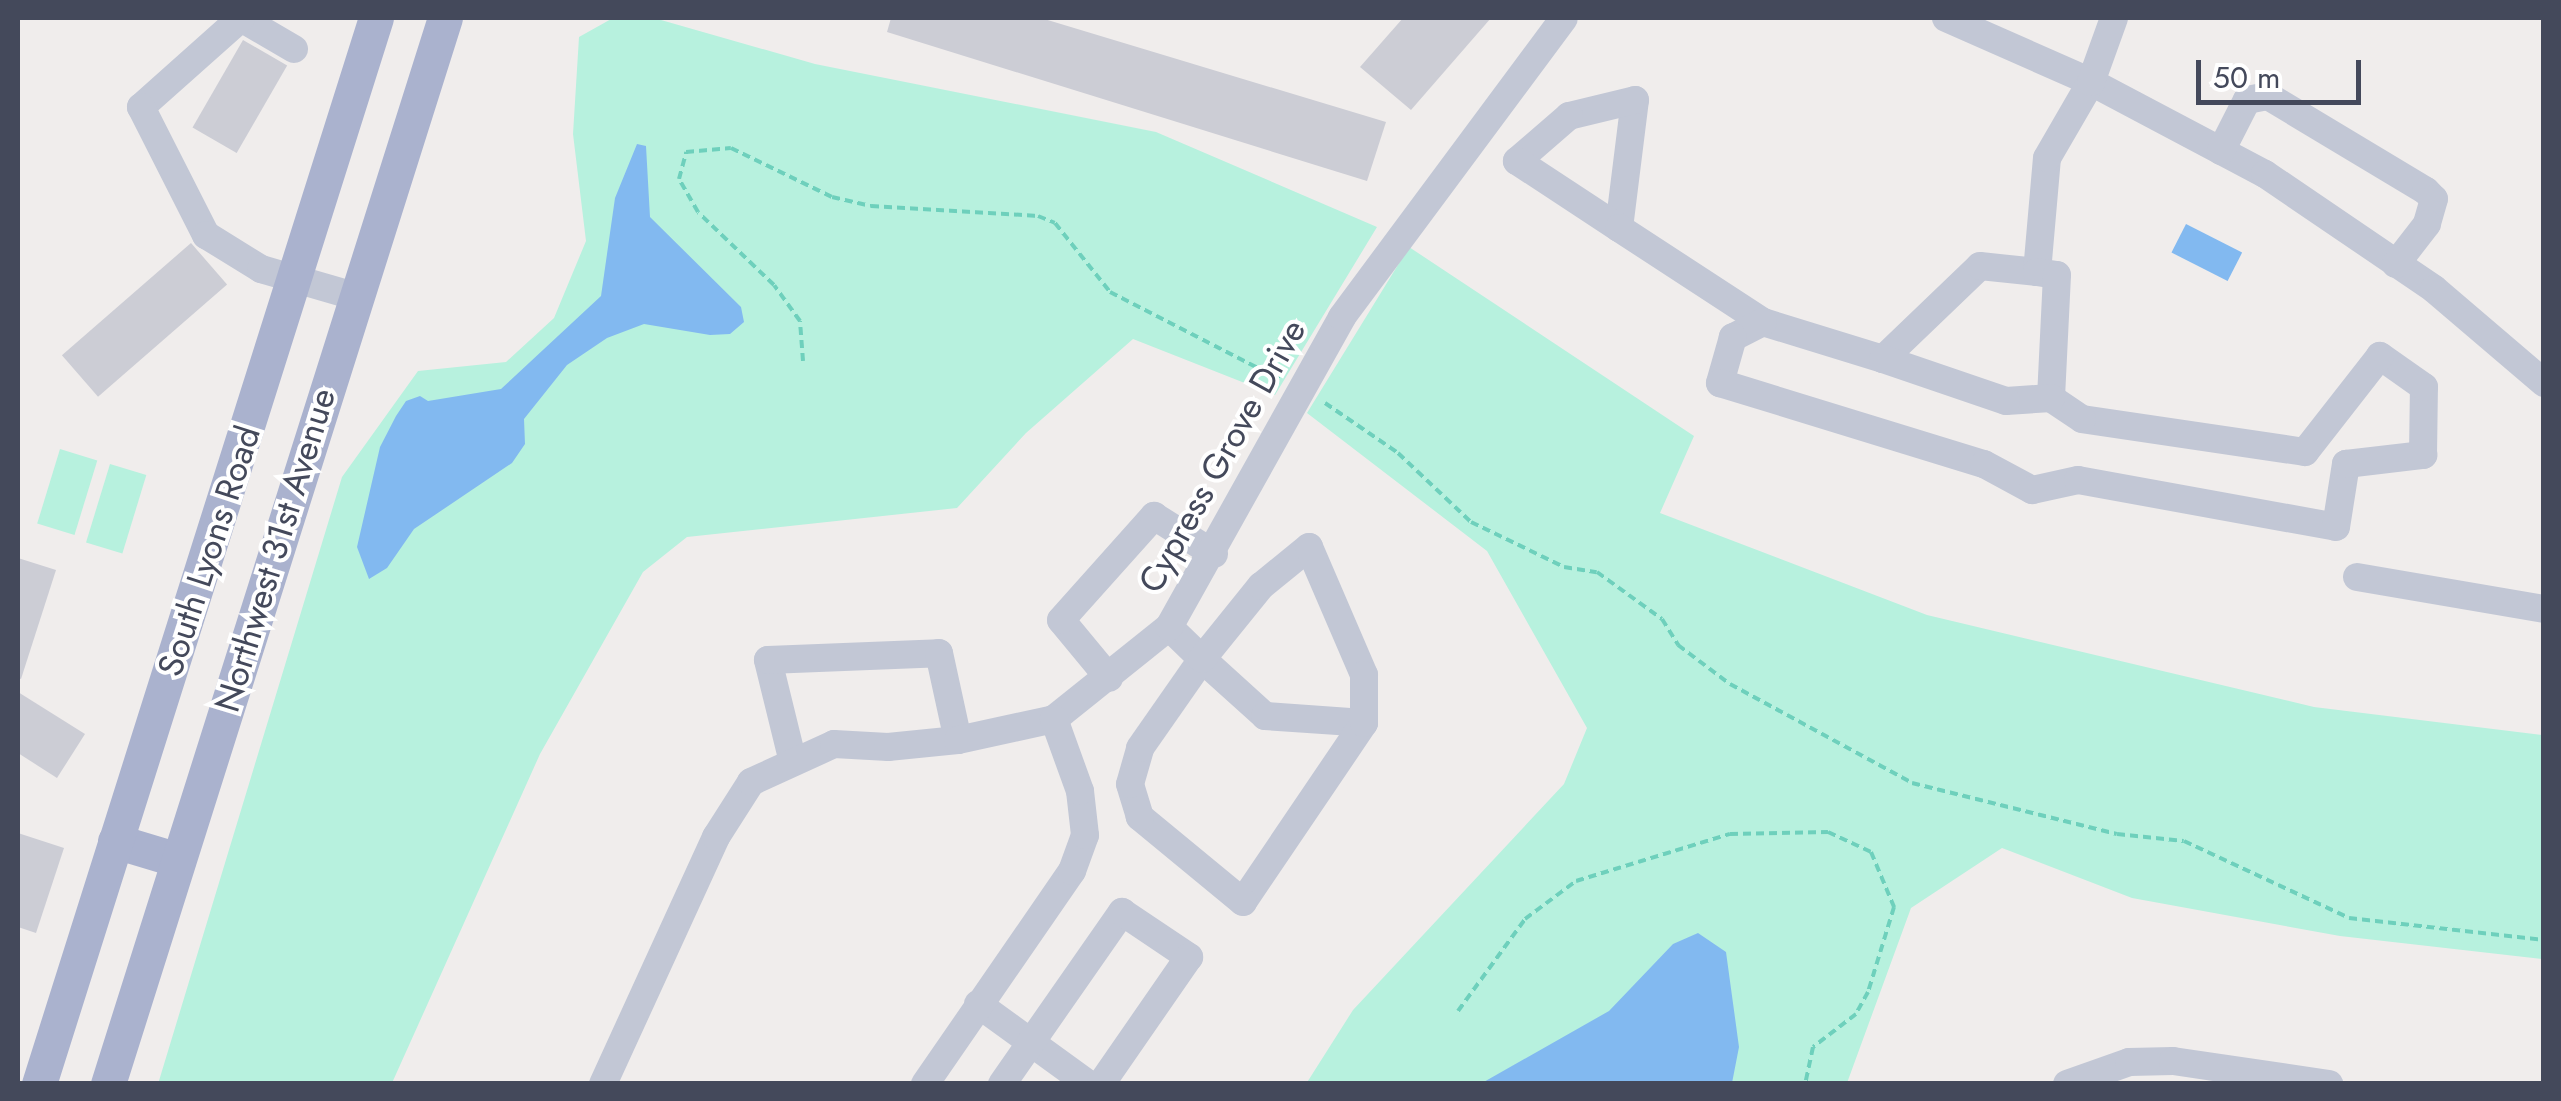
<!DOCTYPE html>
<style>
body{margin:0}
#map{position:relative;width:2561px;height:1101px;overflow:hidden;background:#f0edec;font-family:Jost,sans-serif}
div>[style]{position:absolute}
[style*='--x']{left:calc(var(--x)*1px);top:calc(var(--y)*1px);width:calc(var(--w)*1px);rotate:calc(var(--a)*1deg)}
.green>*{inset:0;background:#b7f1de;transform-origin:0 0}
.water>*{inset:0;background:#82b9f0;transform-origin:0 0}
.building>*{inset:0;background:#cccdd5;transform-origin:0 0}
.path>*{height:4px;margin-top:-2px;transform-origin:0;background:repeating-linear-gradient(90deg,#6ed0bc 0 8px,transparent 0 13px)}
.minor>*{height:28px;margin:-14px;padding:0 14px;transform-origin:14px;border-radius:14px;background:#c2c7d5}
.major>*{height:35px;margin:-17.5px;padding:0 17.5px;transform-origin:17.5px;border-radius:17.5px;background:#aab2ce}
span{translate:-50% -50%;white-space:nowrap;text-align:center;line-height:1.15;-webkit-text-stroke:8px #fff;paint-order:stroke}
.street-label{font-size:35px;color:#44495b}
.frame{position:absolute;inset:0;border:20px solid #44495b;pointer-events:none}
.scale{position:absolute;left:2196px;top:60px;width:165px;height:45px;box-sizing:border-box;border:5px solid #44495b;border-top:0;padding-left:12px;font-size:30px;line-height:35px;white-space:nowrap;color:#44495b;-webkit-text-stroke:8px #fff;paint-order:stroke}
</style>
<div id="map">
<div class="green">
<div style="clip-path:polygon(613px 18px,654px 18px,815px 64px,1156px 132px,1377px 227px,1275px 395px,1133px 339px,1026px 433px,957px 508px,687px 537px,643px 572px,540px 754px,392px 1083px,158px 1084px,342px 477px,418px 371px,506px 362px,554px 318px,586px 241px,573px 134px,579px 37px)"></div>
<div style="clip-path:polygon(1409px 247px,1694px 436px,1660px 513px,1927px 615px,2314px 707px,2543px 735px,2543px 959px,2340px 936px,2132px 898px,2002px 848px,1911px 908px,1847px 1083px,1306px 1084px,1353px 1010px,1564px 784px,1587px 728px,1487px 551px,1307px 413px)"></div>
<div style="left:60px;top:449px;width:39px;height:78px;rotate:17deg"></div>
<div style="left:110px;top:464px;width:38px;height:82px;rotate:17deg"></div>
</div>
<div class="water">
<div style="clip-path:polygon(637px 144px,646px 146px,650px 217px,741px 307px,744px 322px,730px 334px,710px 335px,644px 324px,607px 338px,567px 365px,524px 419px,525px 444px,512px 463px,414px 529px,387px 568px,369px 579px,357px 547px,380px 447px,396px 416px,406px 401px,420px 396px,428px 401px,501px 389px,601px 296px,615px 198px)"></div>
<div style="left:2186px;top:224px;width:63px;height:32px;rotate:27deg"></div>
<div style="clip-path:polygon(1698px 933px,1726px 952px,1739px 1047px,1732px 1083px,1482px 1083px,1609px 1011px,1673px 944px)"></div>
</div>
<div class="building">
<div style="clip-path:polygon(891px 18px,1041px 18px,1386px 122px,1367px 181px,887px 32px)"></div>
<div style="clip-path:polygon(1403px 18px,1491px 18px,1411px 110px,1360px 67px)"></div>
<div style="left:243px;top:40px;width:51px;height:101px;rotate:30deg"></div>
<div style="left:191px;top:243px;width:55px;height:171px;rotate:49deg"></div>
<div style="clip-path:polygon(18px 558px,56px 570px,21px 679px,18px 678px)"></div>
<div style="clip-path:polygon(18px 692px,85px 734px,57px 778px,18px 753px)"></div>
<div style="clip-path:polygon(18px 833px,64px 848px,36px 933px,18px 927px)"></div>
</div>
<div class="path">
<div style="--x:803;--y:361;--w:40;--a:-94.3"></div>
<div style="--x:800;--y:321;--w:44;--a:-125.8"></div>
<div style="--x:774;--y:285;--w:105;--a:-136.2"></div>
<div style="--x:698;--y:212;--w:38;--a:-120"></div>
<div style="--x:679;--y:179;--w:28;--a:-75"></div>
<div style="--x:686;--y:152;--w:45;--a:-5.1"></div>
<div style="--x:731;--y:148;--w:112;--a:25.9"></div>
<div style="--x:832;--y:197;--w:40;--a:13"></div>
<div style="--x:871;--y:206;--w:167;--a:3.4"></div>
<div style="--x:1038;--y:216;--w:18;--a:22"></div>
<div style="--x:1055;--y:223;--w:88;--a:51.4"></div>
<div style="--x:1110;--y:292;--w:192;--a:27.2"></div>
<div style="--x:1325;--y:403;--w:88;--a:34.4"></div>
<div style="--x:1398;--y:453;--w:100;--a:43.4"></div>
<div style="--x:1471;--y:522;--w:103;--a:25.8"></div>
<div style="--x:1564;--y:567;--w:33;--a:9"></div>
<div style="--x:1597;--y:572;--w:80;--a:35.9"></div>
<div style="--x:1662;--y:619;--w:31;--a:58"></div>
<div style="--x:1678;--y:645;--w:65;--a:36.9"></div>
<div style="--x:1730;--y:684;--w:207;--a:28.5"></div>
<div style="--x:1912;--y:783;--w:211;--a:14"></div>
<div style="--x:2117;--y:834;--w:67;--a:6"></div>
<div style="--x:2184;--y:841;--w:182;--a:25"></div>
<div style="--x:2349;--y:918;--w:196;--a:6.4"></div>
<div style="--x:1458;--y:1011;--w:114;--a:-53.9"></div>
<div style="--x:1525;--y:919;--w:64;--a:-36.7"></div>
<div style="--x:1576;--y:881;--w:161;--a:-17"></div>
<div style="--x:1730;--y:834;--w:98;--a:-1.2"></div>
<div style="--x:1828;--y:832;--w:47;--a:24.9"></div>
<div style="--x:1871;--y:852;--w:60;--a:67.3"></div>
<div style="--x:1894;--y:907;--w:89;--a:107"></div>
<div style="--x:1868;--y:992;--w:25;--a:119"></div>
<div style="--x:1856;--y:1014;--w:54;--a:142.5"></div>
<div style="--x:1813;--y:1047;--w:38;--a:102"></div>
</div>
<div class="minor">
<div style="--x:1946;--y:18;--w:158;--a:23.8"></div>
<div style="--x:2091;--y:82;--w:197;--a:27.9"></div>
<div style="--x:2265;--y:174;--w:204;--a:34.2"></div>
<div style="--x:2434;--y:289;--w:145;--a:40.5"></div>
<div style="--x:294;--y:49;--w:61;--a:-149.7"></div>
<div style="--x:241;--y:18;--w:134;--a:138.3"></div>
<div style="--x:141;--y:107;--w:144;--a:63.1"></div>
<div style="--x:206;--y:235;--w:65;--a:31.7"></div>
<div style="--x:261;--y:269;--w:97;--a:16.2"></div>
<div style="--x:2221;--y:151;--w:57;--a:-63"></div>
<div style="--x:2247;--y:100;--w:21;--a:-11"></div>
<div style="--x:2268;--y:96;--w:184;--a:31"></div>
<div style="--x:2426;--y:191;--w:11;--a:45"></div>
<div style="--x:2434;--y:199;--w:26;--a:106"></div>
<div style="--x:2427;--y:224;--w:51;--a:127.8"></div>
<div style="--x:1619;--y:228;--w:129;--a:-82.9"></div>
<div style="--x:1635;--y:100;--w:68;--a:166.4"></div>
<div style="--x:1569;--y:116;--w:69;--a:139.1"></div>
<div style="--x:1517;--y:161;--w:122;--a:33.3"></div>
<div style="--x:1619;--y:228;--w:172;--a:33.1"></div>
<div style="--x:1763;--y:322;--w:126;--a:17.1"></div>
<div style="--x:1883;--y:359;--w:134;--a:-43.8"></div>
<div style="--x:1980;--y:266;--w:57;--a:6"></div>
<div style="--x:2037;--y:272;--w:114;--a:-85"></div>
<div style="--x:2047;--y:158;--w:88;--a:-59.9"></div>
<div style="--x:2091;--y:82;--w:68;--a:-70.2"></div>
<div style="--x:2037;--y:272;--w:20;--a:9"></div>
<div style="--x:2057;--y:275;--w:123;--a:92.8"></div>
<div style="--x:1763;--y:322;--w:34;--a:153"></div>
<div style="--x:1733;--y:337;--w:48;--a:105.8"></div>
<div style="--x:1720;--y:383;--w:276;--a:17.1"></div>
<div style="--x:1984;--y:464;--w:55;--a:28.4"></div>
<div style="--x:2032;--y:490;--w:47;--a:-12.3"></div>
<div style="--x:2078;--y:480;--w:262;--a:10.3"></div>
<div style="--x:2336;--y:527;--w:64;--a:-81"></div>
<div style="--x:2346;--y:464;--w:78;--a:-6.7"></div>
<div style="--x:2423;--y:455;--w:68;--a:-89.2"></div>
<div style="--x:2424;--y:387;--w:54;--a:-144.8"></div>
<div style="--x:2380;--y:356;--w:122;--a:128"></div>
<div style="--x:2305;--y:452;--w:225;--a:-171.6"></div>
<div style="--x:2082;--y:419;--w:37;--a:-146"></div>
<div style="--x:2051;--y:398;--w:45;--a:176.2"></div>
<div style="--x:2006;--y:401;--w:130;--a:-161.1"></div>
<div style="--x:2357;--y:577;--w:190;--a:9.7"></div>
<div style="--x:1169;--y:627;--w:46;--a:44.1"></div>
<div style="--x:1202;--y:659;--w:85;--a:42.1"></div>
<div style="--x:1265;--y:716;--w:99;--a:4"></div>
<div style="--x:1364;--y:723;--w:216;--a:124.1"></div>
<div style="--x:1243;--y:902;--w:134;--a:-140.5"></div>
<div style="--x:1140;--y:817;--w:34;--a:-107"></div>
<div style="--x:1130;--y:784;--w:37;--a:-74"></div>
<div style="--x:1140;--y:748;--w:108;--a:-55.1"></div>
<div style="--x:1202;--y:659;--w:94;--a:-51.1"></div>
<div style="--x:1261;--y:586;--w:62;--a:-39.1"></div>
<div style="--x:1309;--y:547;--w:139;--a:66.7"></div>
<div style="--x:1364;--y:675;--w:48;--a:90"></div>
<div style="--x:1109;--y:678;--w:75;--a:-129.6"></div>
<div style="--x:1061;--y:620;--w:140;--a:-48.2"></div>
<div style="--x:1154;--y:516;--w:71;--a:32.3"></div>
<div style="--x:792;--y:758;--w:101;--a:-103.8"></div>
<div style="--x:768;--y:660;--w:171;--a:-2.3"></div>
<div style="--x:939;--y:653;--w:89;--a:77.7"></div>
<div style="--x:978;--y:1004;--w:136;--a:36"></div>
<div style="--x:603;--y:1084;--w:272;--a:-65.4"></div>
<div style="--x:716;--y:837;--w:65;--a:-57.5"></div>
<div style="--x:751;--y:782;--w:91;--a:-24.6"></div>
<div style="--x:834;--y:744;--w:54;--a:3.2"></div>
<div style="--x:888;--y:747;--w:70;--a:-5.7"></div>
<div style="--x:958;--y:740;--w:98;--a:-12.3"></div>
<div style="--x:1054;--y:719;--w:147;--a:-38.7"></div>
<div style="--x:1169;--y:627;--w:355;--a:-60.8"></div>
<div style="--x:1342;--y:317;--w:372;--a:-53.4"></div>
<div style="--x:925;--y:1084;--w:259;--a:-55.4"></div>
<div style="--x:1072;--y:871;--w:38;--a:-70"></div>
<div style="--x:1085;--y:835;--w:44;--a:-96.5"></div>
<div style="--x:1080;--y:791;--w:77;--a:-109.9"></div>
<div style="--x:1002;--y:1084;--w:210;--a:-55.1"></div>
<div style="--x:1122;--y:912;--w:81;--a:33.9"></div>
<div style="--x:1189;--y:957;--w:155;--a:124.7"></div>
<div style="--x:2067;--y:1084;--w:66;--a:-19.5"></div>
<div style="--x:2129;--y:1062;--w:44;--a:-1.3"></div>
<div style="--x:2173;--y:1061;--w:158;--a:8.4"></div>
</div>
<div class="major">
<div style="--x:115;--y:841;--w:66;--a:16.8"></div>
<div style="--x:39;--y:1084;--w:1118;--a:-72.46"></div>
<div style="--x:108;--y:1084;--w:1118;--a:-72.46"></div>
</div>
<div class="street-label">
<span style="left:1222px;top:456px;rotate:-61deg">Cypress Grove Drive</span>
<span style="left:275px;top:550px;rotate:-73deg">Northwest 31st Avenue</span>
<span style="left:209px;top:551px;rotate:-72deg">South Lyons Road</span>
</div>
<div class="frame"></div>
<div class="scale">50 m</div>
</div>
